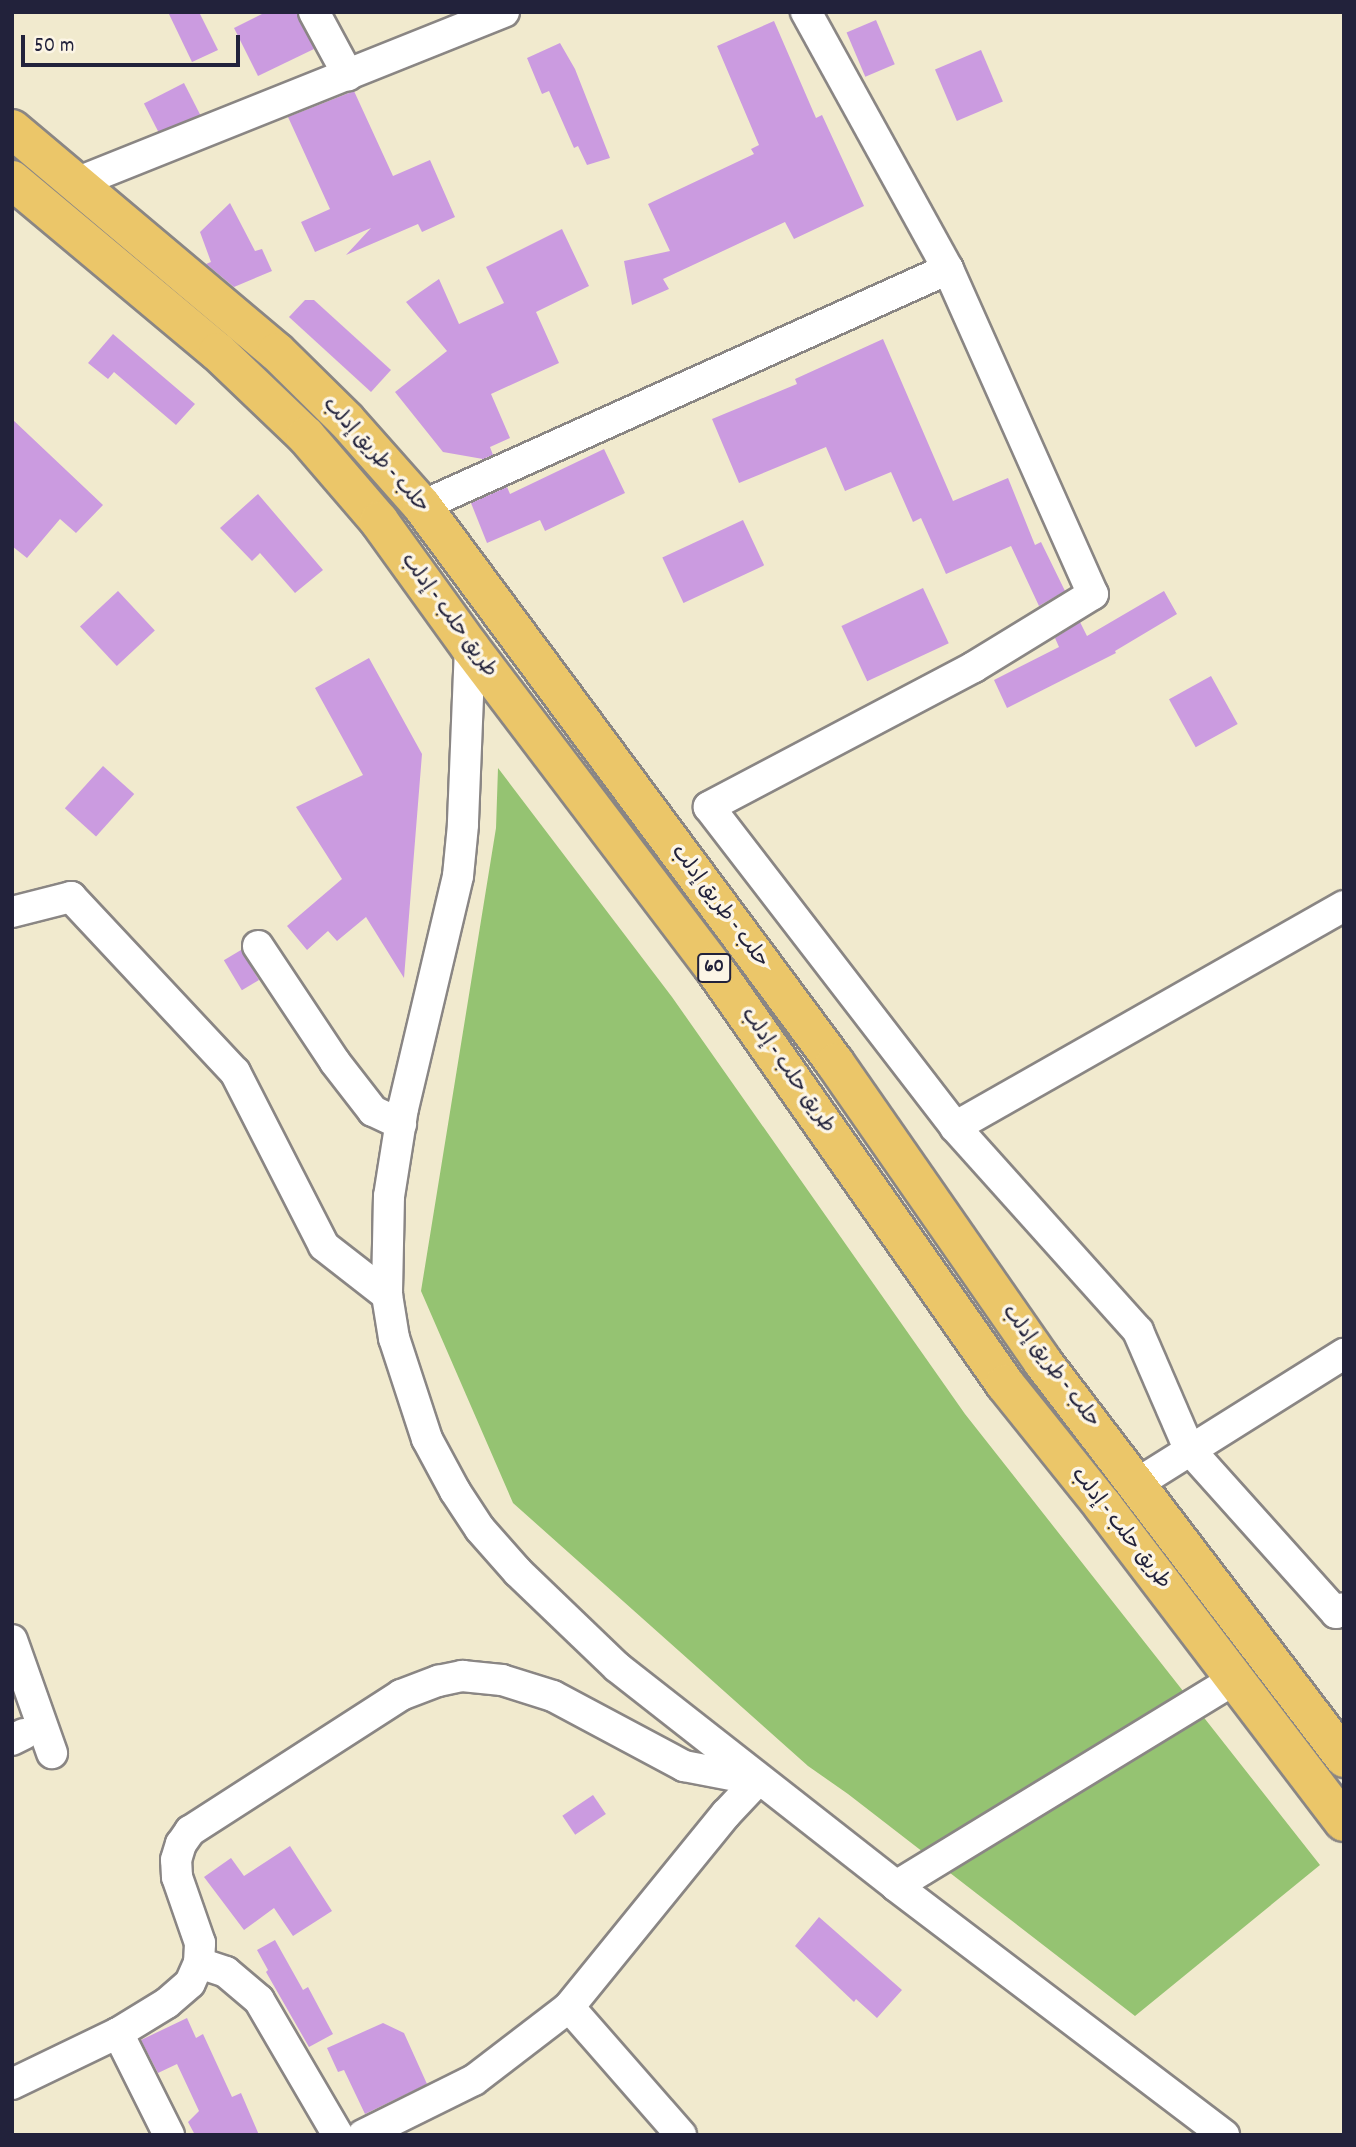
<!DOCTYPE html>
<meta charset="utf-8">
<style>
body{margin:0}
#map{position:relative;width:1356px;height:2147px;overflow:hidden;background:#f1eace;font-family:Dekko,"Playpen Sans Arabic",sans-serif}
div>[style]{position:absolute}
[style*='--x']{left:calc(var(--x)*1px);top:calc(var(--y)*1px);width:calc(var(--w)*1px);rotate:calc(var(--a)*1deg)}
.green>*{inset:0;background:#95c372}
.building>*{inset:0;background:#cb9be0;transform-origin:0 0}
.roads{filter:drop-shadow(2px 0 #8a8684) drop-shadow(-2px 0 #8a8684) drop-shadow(0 2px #8a8684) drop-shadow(0 -2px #8a8684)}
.minor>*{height:30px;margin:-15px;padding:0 15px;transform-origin:15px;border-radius:15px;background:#fff}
.highway>*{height:38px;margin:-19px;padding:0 19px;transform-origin:19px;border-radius:19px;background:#ebc669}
span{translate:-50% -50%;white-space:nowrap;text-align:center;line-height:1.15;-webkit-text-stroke:7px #fcf5e5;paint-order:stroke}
.shield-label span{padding:2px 5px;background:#fcf5e5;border:2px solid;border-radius:5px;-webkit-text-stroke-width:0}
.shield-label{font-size:19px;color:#22223b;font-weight:700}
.street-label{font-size:21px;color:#22223b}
.frame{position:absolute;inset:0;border:14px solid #22223b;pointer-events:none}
.scale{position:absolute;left:21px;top:35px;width:219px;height:32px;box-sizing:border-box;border:4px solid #22223b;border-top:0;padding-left:9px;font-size:21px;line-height:24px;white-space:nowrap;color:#22223b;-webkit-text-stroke:5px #fcf5e5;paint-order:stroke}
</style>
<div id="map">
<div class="green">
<div style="clip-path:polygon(498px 768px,672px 997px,965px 1414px,1320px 1865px,1135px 2016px,848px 1794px,808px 1766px,513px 1503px,421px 1291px,496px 828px)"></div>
</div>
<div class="building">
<div style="clip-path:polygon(168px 12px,199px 12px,218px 50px,192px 62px)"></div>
<div style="clip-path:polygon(266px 12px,297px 12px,314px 49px,258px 76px,234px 28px)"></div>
<div style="left:876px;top:20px;width:48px;height:32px;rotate:67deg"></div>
<div style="clip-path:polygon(774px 21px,816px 118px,822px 115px,864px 206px,794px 239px,785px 222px,663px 279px,669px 289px,632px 305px,624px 261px,670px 251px,648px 204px,754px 154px,751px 149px,759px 145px,717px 46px)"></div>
<div style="clip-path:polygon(560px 43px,575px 69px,610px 158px,587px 165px,578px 146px,574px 148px,549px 91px,542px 94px,527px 58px)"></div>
<div style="left:981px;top:50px;width:56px;height:50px;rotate:67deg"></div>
<div style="left:184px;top:83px;width:36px;height:45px;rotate:63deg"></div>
<div style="clip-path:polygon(354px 91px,393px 176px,430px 160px,455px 217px,422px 232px,418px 224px,346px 255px,371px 228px,315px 252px,301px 222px,330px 209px,288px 117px)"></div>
<div style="clip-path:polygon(230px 203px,255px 251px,262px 249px,272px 271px,234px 287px,206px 264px,211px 262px,200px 232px)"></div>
<div style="clip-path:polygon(562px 229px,589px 286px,536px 312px,559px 363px,491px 394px,510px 438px,490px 447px,493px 455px,483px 459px,443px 452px,395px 392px,447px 351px,406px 302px,439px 279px,459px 324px,504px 303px,486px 267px)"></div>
<div style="clip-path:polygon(305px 300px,314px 300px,391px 370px,371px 392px,289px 317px)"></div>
<div style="clip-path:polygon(113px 334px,195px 404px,176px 425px,114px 372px,108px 379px,88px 363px)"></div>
<div style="clip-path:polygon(883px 339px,953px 501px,1008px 478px,1035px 545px,1041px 542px,1065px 591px,1039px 606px,1011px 546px,946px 574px,921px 518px,913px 522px,891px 472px,845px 491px,826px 447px,739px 483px,712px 419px,797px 384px,795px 379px)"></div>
<div style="clip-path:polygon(12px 419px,103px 505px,76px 533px,60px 519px,27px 558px,12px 546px)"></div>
<div style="clip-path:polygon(604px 449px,625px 493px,545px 531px,540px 520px,487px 543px,471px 503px,507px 487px,510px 494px)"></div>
<div style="clip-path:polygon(258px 494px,323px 570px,295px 593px,260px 553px,252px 561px,220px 528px)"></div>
<div style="left:743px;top:520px;width:50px;height:89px;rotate:65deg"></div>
<div style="left:923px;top:588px;width:61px;height:90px;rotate:65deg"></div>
<div style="left:118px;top:591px;width:54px;height:52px;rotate:47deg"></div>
<div style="clip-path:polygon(1164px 591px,1177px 614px,1115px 651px,1116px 653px,1007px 708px,994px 680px,1059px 647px,1055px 638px,1080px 622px,1087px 636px)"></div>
<div style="clip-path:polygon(369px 658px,422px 754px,404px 978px,366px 917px,337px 941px,328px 931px,307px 950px,287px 926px,342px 879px,296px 807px,363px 775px,315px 688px)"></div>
<div style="left:1211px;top:676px;width:55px;height:48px;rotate:61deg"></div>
<div style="left:103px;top:766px;width:42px;height:57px;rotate:42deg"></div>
<div style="left:241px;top:950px;width:35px;height:20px;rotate:59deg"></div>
<div style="left:593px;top:1795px;width:23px;height:37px;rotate:56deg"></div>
<div style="clip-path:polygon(290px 1846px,332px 1911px,293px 1936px,274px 1908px,244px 1930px,204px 1877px,231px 1858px,244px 1876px)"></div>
<div style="clip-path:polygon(819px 1917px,902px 1990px,877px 2018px,856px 1999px,854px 2002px,795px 1946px)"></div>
<div style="clip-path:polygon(275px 1940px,303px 1990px,308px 1987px,333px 2034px,309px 2047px,266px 1972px,268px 1970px,257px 1950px)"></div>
<div style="clip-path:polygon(187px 2018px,196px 2038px,203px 2034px,232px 2097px,241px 2093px,259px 2135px,195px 2135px,188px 2122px,199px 2111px,177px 2064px,158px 2073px,141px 2040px)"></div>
<div style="clip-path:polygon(383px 2023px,404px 2033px,427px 2084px,365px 2114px,344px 2070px,338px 2072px,327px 2048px)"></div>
</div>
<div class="roads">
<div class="minor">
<div style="--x:314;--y:12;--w:72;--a:61.6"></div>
<div style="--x:76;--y:183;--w:461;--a:-21.8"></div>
<div style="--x:948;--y:269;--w:356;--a:66"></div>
<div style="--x:1093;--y:594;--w:140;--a:148.5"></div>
<div style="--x:974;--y:667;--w:300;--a:152.2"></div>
<div style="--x:709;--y:807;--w:404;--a:52.4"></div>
<div style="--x:955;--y:1127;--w:274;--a:48.1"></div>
<div style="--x:1138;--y:1331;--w:129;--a:66.6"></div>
<div style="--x:1189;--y:1449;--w:220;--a:48.1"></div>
<div style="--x:1336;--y:1613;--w:9;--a:-32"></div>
<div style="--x:422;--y:506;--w:577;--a:-24.25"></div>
<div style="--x:948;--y:269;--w:294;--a:-118.9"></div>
<div style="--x:470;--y:647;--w:178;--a:92.3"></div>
<div style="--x:463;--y:825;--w:51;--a:95.6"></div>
<div style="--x:458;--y:876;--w:238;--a:103.3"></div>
<div style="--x:403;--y:1108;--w:89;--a:99"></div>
<div style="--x:389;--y:1196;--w:99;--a:91.2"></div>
<div style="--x:387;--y:1295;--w:44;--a:80.8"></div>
<div style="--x:394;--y:1338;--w:106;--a:71.9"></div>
<div style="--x:427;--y:1439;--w:59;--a:61.7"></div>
<div style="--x:455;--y:1491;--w:45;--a:56.7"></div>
<div style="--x:480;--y:1529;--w:57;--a:48.5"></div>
<div style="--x:518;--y:1572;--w:137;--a:43.8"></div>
<div style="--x:617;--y:1667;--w:355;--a:38.1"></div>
<div style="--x:896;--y:1886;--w:412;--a:37.2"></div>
<div style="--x:12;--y:912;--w:61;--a:-14.3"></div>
<div style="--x:71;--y:897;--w:240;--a:46.9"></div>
<div style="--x:235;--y:1072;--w:195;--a:62.9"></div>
<div style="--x:324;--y:1246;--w:80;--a:37.9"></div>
<div style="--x:258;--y:946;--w:139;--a:56.4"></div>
<div style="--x:335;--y:1062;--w:62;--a:52.2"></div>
<div style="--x:373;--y:1111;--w:31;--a:25"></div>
<div style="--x:955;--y:1127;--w:447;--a:-29.6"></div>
<div style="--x:1138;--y:1483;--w:243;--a:-32.1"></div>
<div style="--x:12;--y:1640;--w:120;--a:70.5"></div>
<div style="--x:12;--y:1740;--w:13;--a:-27"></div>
<div style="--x:896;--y:1886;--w:397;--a:-31.4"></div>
<div style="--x:199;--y:1963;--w:28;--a:18"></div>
<div style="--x:226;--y:1972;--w:43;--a:40.3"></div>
<div style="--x:259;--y:2000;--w:156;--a:59.7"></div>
<div style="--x:569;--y:2007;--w:170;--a:48.8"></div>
<div style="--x:118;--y:2033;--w:114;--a:63.4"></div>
<div style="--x:12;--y:2084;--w:118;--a:-25.7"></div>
<div style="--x:118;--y:2033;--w:57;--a:-31.5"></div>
<div style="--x:167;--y:2003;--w:30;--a:-41"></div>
<div style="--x:190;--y:1983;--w:22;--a:-66"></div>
<div style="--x:199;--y:1963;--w:20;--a:-87"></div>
<div style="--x:200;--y:1943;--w:70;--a:-109.2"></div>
<div style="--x:177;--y:1877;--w:17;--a:-93"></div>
<div style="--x:176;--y:1860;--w:17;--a:-73"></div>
<div style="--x:181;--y:1844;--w:16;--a:-55"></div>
<div style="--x:190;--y:1831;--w:251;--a:-32.8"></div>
<div style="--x:401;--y:1695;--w:40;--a:-21"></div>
<div style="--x:438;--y:1681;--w:25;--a:-12"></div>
<div style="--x:462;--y:1676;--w:40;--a:5.7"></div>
<div style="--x:502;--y:1680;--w:53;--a:17.4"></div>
<div style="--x:553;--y:1696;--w:149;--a:28.1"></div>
<div style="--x:684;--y:1766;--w:69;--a:10.8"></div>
<div style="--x:363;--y:2135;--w:124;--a:-26.4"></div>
<div style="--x:474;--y:2080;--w:120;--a:-37.5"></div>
<div style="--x:569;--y:2007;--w:249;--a:-50.9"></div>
<div style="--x:726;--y:1814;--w:47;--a:-46.7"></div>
</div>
<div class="highway">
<div style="--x:12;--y:129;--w:346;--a:40.1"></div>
<div style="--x:277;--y:352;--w:97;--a:44.6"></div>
<div style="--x:346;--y:420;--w:115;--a:48.5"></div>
<div style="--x:422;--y:506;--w:693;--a:53.44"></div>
<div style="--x:835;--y:1063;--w:363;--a:55.2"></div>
<div style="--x:1042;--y:1361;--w:499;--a:52.7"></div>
<div style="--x:12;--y:180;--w:268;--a:39.9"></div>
<div style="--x:218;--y:352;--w:122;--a:43.7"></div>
<div style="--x:306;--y:436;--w:112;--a:49.3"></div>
<div style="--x:379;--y:521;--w:155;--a:54.2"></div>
<div style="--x:470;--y:647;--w:402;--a:52.8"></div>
<div style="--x:713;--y:967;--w:509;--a:55"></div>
<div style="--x:1005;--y:1384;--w:156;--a:51.2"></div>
<div style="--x:1103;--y:1506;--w:397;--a:52.7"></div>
</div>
</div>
<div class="shield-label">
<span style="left:714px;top:968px">60</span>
</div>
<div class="street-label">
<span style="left:375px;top:456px;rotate:48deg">حلب - طريق إدلب</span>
<span style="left:448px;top:616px;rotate:54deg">طريق حلب - إدلب</span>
<span style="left:719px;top:907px;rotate:53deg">حلب - طريق إدلب</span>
<span style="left:787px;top:1071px;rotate:55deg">طريق حلب - إدلب</span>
<span style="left:1050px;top:1367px;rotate:53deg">حلب - طريق إدلب</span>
<span style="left:1120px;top:1529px;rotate:52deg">طريق حلب - إدلب</span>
</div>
<div class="frame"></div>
<div class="scale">50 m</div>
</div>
